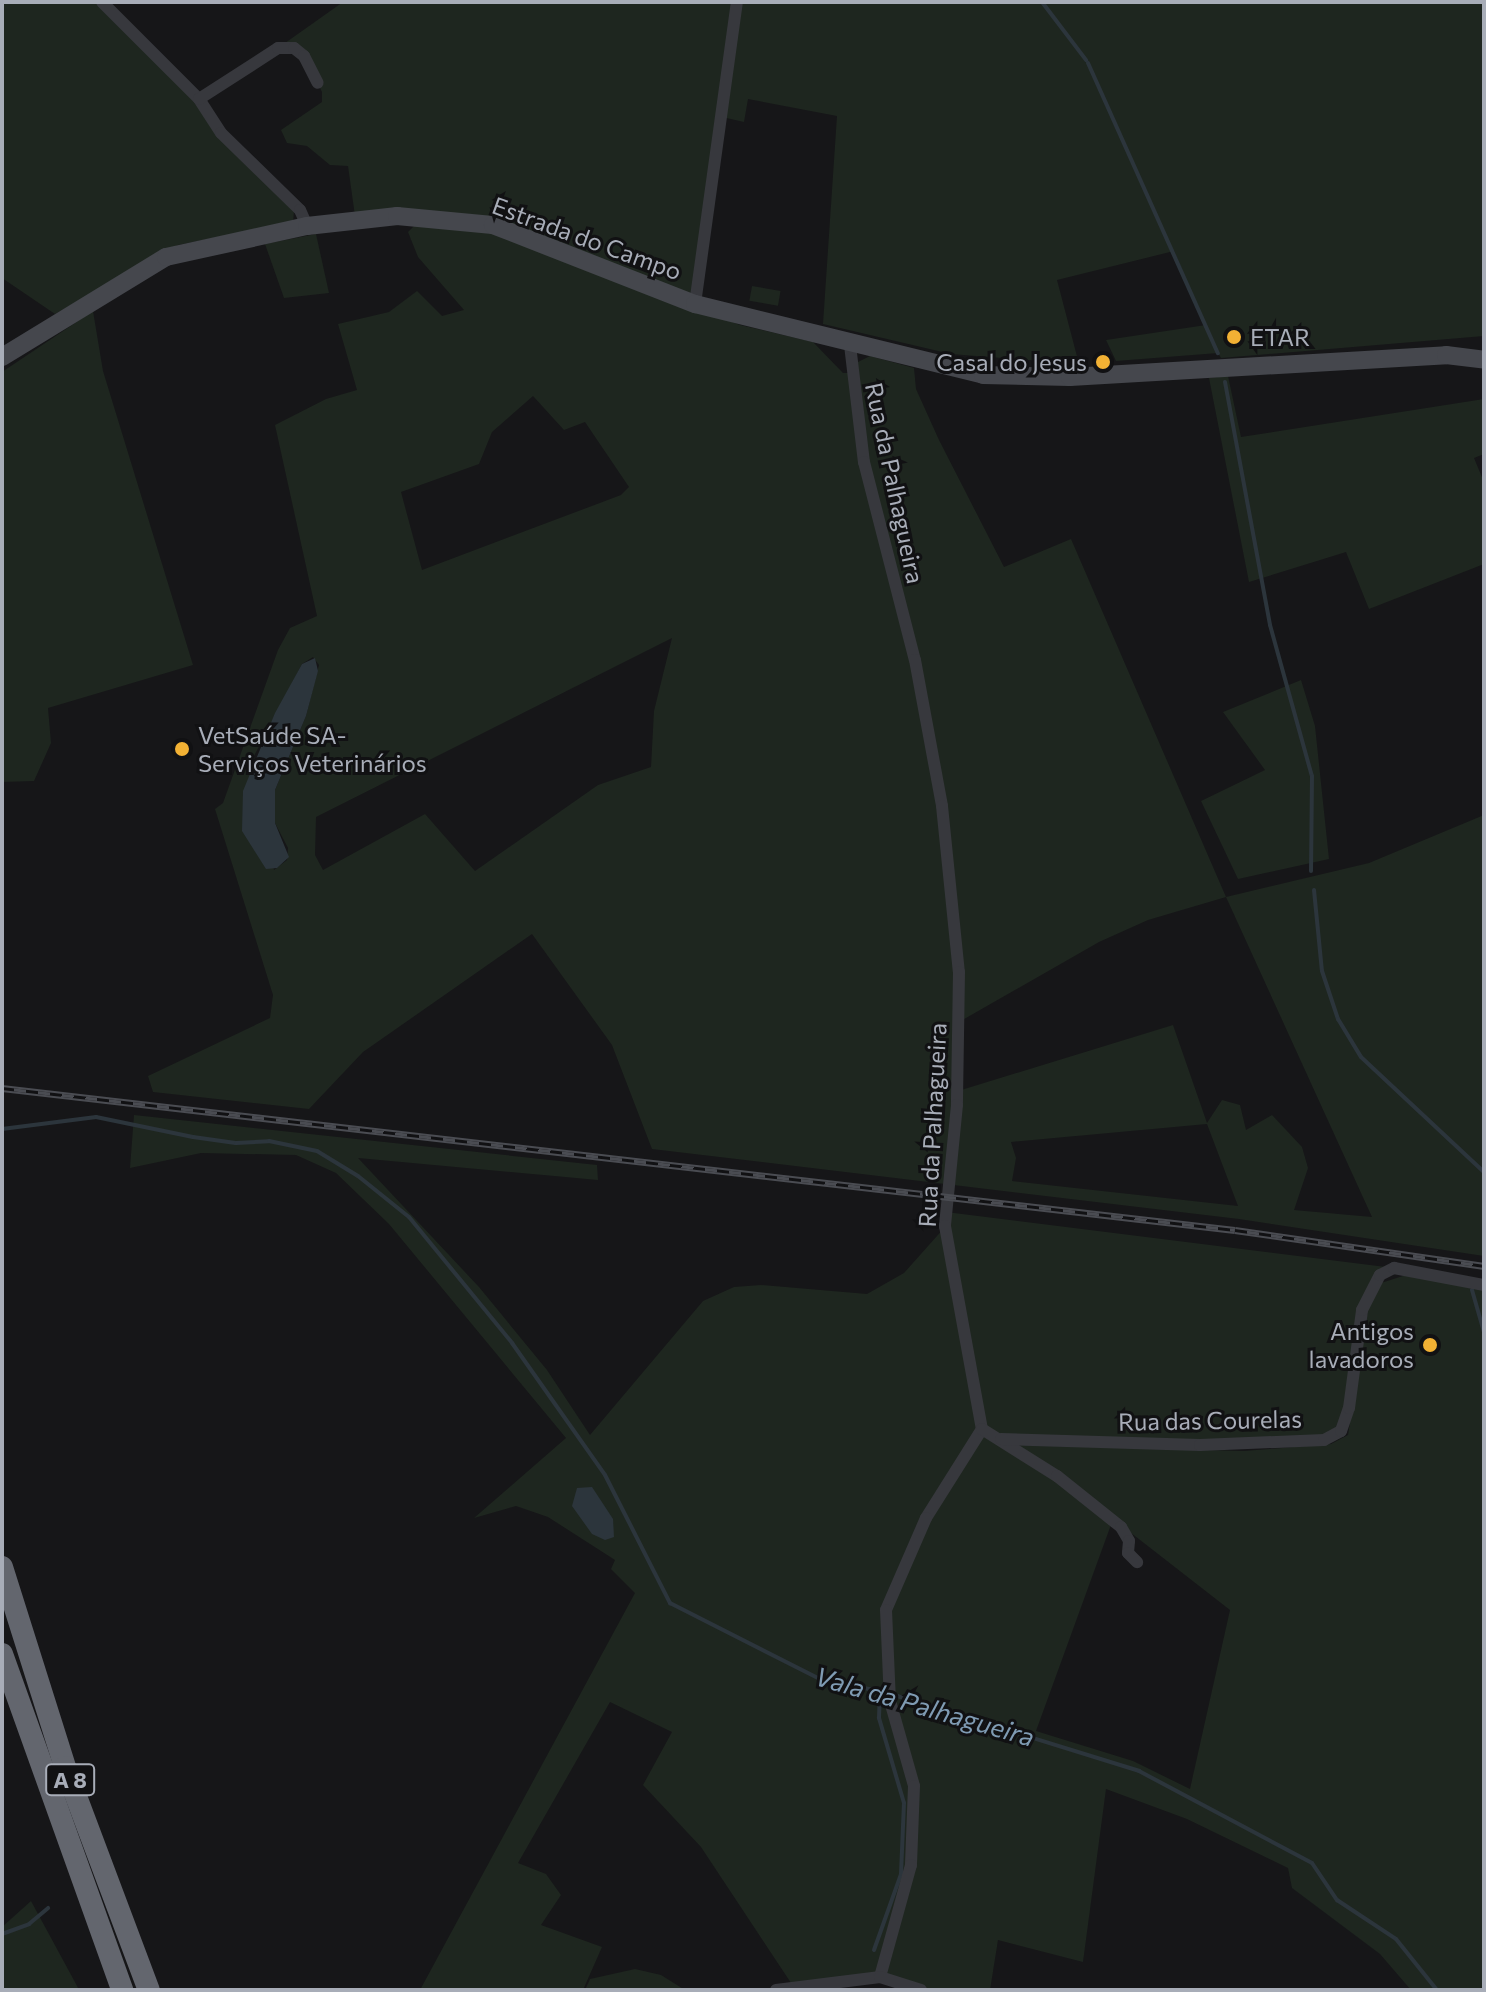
<!DOCTYPE html>
<meta charset="utf-8">
<style>
body{margin:0}
#map{position:relative;width:1486px;height:1992px;overflow:hidden;background:#161618;font-family:Commissioner,sans-serif}
div>[style]{position:absolute}
[style*='--x']{left:calc(var(--x)*1px);top:calc(var(--y)*1px);width:calc(var(--w)*1px);rotate:calc(var(--a)*1deg)}
.green>*{inset:0;background:#1e261f;transform-origin:0 0}
.water>*{inset:0;background:#2c353c}
.stream>*{height:4px;margin:-2px;padding:0 2px;transform-origin:2px;border-radius:2px;background:#2c353c}
.street>*{height:12px;margin:-6px;padding:0 6px;transform-origin:6px;border-radius:6px;background:#37383d}
.secondary>*{height:18px;margin:-9px;padding:0 9px;transform-origin:9px;border-radius:9px;background:#45474d}
.highway>*{height:22px;margin:-11px;padding:0 11px;transform-origin:11px;border-radius:11px;background:#63666e}
.rail>*{height:7px;margin-top:-3.5px;transform-origin:0;background:repeating-linear-gradient(90deg,#111113 0 12px,#4a4c52 0 24px);box-sizing:border-box;border-block:2px solid #4a4c52}
.dots>*{width:22px;height:22px;translate:-50% -50%;box-sizing:border-box;border:4px solid #111113;border-radius:50%}
span{translate:-50% -50%;white-space:nowrap;text-align:center;line-height:1.15;-webkit-text-stroke:6px #111113;paint-order:stroke}
.shield-label span{padding:2px 6px;background:#111113;border:2px solid;border-radius:6px;-webkit-text-stroke-width:0}
.shield-label{font-size:22px;color:#a8adb8;font-weight:700}
.street-label{font-size:24px;color:#a8adb8}
.poi-label{font-size:24px;color:#a8adb8}
.left{translate:0 -50%;text-align:left}
.right{translate:-100% -50%;text-align:right}
.water-label{font-size:26px;color:#7f9bb3;font-style:italic}
.frame{position:absolute;inset:0;border:4px solid #a8adb8;pointer-events:none}
</style>
<div id="map">
<div class="green">
<div style="clip-path:polygon(2px 2px,102px 2px,294px 211px,293px 222px,178px 245px,55px 314px,2px 278px)"></div>
<div style="clip-path:polygon(343px 2px,1484px 2px,1484px 336px,1221px 358px,1218px 353px,1116px 361px,1106px 340px,1206px 325px,1174px 251px,1057px 280px,1079px 364px,951px 354px,823px 324px,837px 116px,748px 99px,744px 122px,722px 117px,697px 300px,556px 242px,355px 216px,348px 166px,330px 165px,307px 146px,287px 143px,281px 130px,322px 102px,322px 92px,304px 56px,278px 48px)"></div>
<div style="clip-path:polygon(evenodd,414px 226px,454px 226px,507px 237px,740px 325px,813px 342px,843px 373px,854px 373px,856px 363px,870px 356px,914px 368px,916px 389px,939px 440px,1004px 567px,1071px 539px,1226px 897px,1369px 863px,1484px 815px,1484px 1256px,1239px 1219px,652px 1149px,612px 1045px,532px 934px,363px 1052px,309px 1109px,153px 1092px,148px 1076px,270px 1018px,273px 995px,215px 809px,223px 803px,278px 650px,290px 628px,317px 616px,275px 425px,326px 399px,357px 390px,338px 324px,389px 312px,417px 291px,442px 316px,464px 310px,418px 257px,408px 232px,414px 226px,533px 396px,564px 430px,585px 422px,629px 487px,621px 495px,422px 570px,401px 492px,479px 464px,492px 432px,533px 396px,414px 226px,672px 638px,654px 711px,651px 767px,598px 785px,475px 871px,425px 814px,323px 870px,315px 855px,316px 817px,672px 638px,414px 226px,313px 657px,319px 665px,306px 716px,275px 790px,275px 823px,288px 848px,287px 860px,274px 870px,254px 756px,302px 664px,313px 657px,414px 226px,1226px 897px,1372px 1217px,1294px 1210px,1308px 1168px,1302px 1147px,1272px 1115px,1246px 1130px,1240px 1105px,1222px 1100px,1207px 1123px,1173px 1025px,958px 1091px,959px 1022px,1099px 942px,1148px 920px,1226px 897px,414px 226px,1207px 1124px,1238px 1206px,1012px 1181px,1016px 1158px,1011px 1142px,1207px 1124px)"></div>
<div style="clip-path:polygon(316px 234px,329px 293px,284px 298px,265px 244px)"></div>
<div style="left:752px;top:286px;width:29px;height:15px;rotate:10deg"></div>
<div style="clip-path:polygon(93px 311px,103px 371px,193px 665px,48px 708px,51px 743px,34px 781px,2px 782px,2px 372px)"></div>
<div style="clip-path:polygon(1228px 376px,1241px 437px,1484px 399px,1484px 454px,1474px 458px,1484px 482px,1484px 564px,1369px 609px,1346px 552px,1249px 582px,1209px 378px)"></div>
<div style="clip-path:polygon(1301px 680px,1315px 726px,1329px 859px,1238px 879px,1201px 801px,1265px 770px,1223px 712px)"></div>
<div style="clip-path:polygon(134px 1115px,597px 1165px,598px 1180px,358px 1158px,479px 1287px,547px 1370px,590px 1435px,703px 1301px,734px 1287px,761px 1285px,867px 1294px,904px 1273px,945px 1227px,946px 1212px,1394px 1268px,1370px 1287px,1341px 1431px,1324px 1440px,1003px 1439px,1112px 1522px,1036px 1731px,1133px 1761px,1190px 1789px,1230px 1610px,1018px 1445px,1244px 1451px,1331px 1444px,1348px 1435px,1370px 1297px,1378px 1284px,1406px 1275px,1484px 1285px,1484px 1990px,1411px 1990px,1380px 1954px,1292px 1888px,1288px 1868px,1187px 1819px,1106px 1789px,1083px 1962px,998px 1940px,990px 1990px,921px 1990px,881px 1978px,793px 1986px,701px 1847px,643px 1785px,672px 1732px,610px 1702px,518px 1863px,546px 1874px,561px 1895px,541px 1925px,602px 1947px,583px 1990px,420px 1990px,635px 1593px,611px 1569px,615px 1560px,548px 1517px,516px 1506px,474px 1518px,566px 1438px,389px 1224px,336px 1173px,296px 1155px,201px 1153px,130px 1168px)"></div>
<div style="clip-path:polygon(31px 1901px,76px 1984px,79px 1990px,2px 1990px,2px 1927px)"></div>
<div style="clip-path:polygon(635px 1969px,661px 1975px,685px 1990px,585px 1990px,590px 1979px)"></div>
</div>
<div class="water">
<div style="clip-path:polygon(315px 658px,318px 671px,306px 716px,275px 790px,275px 823px,289px 857px,277px 868px,266px 869px,242px 831px,243px 791px,275px 713px,302px 664px)"></div>
<div style="clip-path:polygon(592px 1487px,613px 1519px,614px 1537px,605px 1540px,592px 1534px,572px 1506px,577px 1488px)"></div>
</div>
<div class="stream">
<div style="--x:1042;--y:2;--w:73;--a:52.8"></div>
<div style="--x:1088;--y:63;--w:318;--a:65.9"></div>
<div style="--x:1225;--y:382;--w:247;--a:79.5"></div>
<div style="--x:1270;--y:625;--w:157;--a:74.5"></div>
<div style="--x:1312;--y:776;--w:95;--a:90.6"></div>
<div style="--x:1314;--y:890;--w:81;--a:84.4"></div>
<div style="--x:1322;--y:971;--w:51;--a:71.6"></div>
<div style="--x:1338;--y:1019;--w:44;--a:58.8"></div>
<div style="--x:1361;--y:1057;--w:168;--a:43.1"></div>
<div style="--x:2;--y:1129;--w:95;--a:-7.3"></div>
<div style="--x:96;--y:1117;--w:99;--a:11.7"></div>
<div style="--x:193;--y:1137;--w:43;--a:7.9"></div>
<div style="--x:236;--y:1143;--w:33;--a:-3"></div>
<div style="--x:269;--y:1141;--w:49;--a:11.8"></div>
<div style="--x:317;--y:1151;--w:48;--a:31.4"></div>
<div style="--x:358;--y:1176;--w:65;--a:38.8"></div>
<div style="--x:409;--y:1217;--w:163;--a:50.7"></div>
<div style="--x:512;--y:1343;--w:161;--a:54.8"></div>
<div style="--x:605;--y:1475;--w:144;--a:63.1"></div>
<div style="--x:670;--y:1603;--w:173;--a:26.9"></div>
<div style="--x:824;--y:1681;--w:63;--a:10.1"></div>
<div style="--x:1472;--y:1290;--w:44;--a:74.1"></div>
<div style="--x:894;--y:1695;--w:257;--a:17.2"></div>
<div style="--x:1139;--y:1771;--w:196;--a:28"></div>
<div style="--x:1312;--y:1863;--w:45;--a:56"></div>
<div style="--x:1337;--y:1900;--w:71;--a:33.5"></div>
<div style="--x:1396;--y:1939;--w:65;--a:51.2"></div>
<div style="--x:2;--y:1934;--w:29;--a:-20"></div>
<div style="--x:29;--y:1924;--w:25;--a:-40"></div>
<div style="--x:874;--y:1950;--w:81;--a:-70.4"></div>
<div style="--x:901;--y:1874;--w:71;--a:-87.6"></div>
<div style="--x:904;--y:1803;--w:89;--a:-106.4"></div>
<div style="--x:879;--y:1718;--w:28;--a:-88"></div>
</div>
<div class="street">
<div style="--x:102;--y:2;--w:137;--a:45"></div>
<div style="--x:199;--y:99;--w:40;--a:57.1"></div>
<div style="--x:221;--y:133;--w:110;--a:44.3"></div>
<div style="--x:300;--y:210;--w:17;--a:66"></div>
<div style="--x:199;--y:99;--w:94;--a:-32.8"></div>
<div style="--x:278;--y:48;--w:16;--a:0"></div>
<div style="--x:294;--y:48;--w:13;--a:39"></div>
<div style="--x:304;--y:56;--w:30;--a:63"></div>
<div style="--x:695;--y:304;--w:305;--a:-82.1"></div>
<div style="--x:850;--y:345;--w:118;--a:83.2"></div>
<div style="--x:864;--y:462;--w:204;--a:75.6"></div>
<div style="--x:915;--y:660;--w:148;--a:79.5"></div>
<div style="--x:942;--y:806;--w:167;--a:84.2"></div>
<div style="--x:959;--y:972;--w:133;--a:90.9"></div>
<div style="--x:957;--y:1105;--w:122;--a:95.7"></div>
<div style="--x:945;--y:1226;--w:206;--a:79.7"></div>
<div style="--x:982;--y:1429;--w:105;--a:122.2"></div>
<div style="--x:926;--y:1518;--w:100;--a:113.5"></div>
<div style="--x:886;--y:1610;--w:91;--a:87.5"></div>
<div style="--x:890;--y:1701;--w:88;--a:74.2"></div>
<div style="--x:914;--y:1786;--w:79;--a:92.2"></div>
<div style="--x:911;--y:1865;--w:116;--a:105.5"></div>
<div style="--x:982;--y:1429;--w:89;--a:32.1"></div>
<div style="--x:1057;--y:1476;--w:82;--a:38.6"></div>
<div style="--x:1121;--y:1527;--w:16;--a:60"></div>
<div style="--x:1129;--y:1541;--w:12;--a:95"></div>
<div style="--x:1128;--y:1553;--w:13;--a:45"></div>
<div style="--x:1001;--y:1439;--w:199;--a:1.7"></div>
<div style="--x:1200;--y:1445;--w:124;--a:-2.3"></div>
<div style="--x:1324;--y:1440;--w:19;--a:-28"></div>
<div style="--x:1341;--y:1431;--w:24;--a:-71"></div>
<div style="--x:1349;--y:1408;--w:99;--a:-82.4"></div>
<div style="--x:1362;--y:1310;--w:39;--a:-63"></div>
<div style="--x:1380;--y:1275;--w:16;--a:-27"></div>
<div style="--x:1394;--y:1268;--w:92;--a:10.7"></div>
<div style="--x:776;--y:1990;--w:105;--a:-7.1"></div>
<div style="--x:880;--y:1977;--w:43;--a:17.6"></div>
</div>
<div class="secondary">
<div style="--x:2;--y:357;--w:192;--a:-31.4"></div>
<div style="--x:166;--y:257;--w:144;--a:-12.4"></div>
<div style="--x:307;--y:226;--w:91;--a:-6.3"></div>
<div style="--x:397;--y:216;--w:96;--a:5.4"></div>
<div style="--x:493;--y:225;--w:217;--a:21.4"></div>
<div style="--x:695;--y:304;--w:297;--a:13.8"></div>
<div style="--x:983;--y:375;--w:87;--a:1.3"></div>
<div style="--x:1070;--y:377;--w:377;--a:-3.3"></div>
<div style="--x:1446;--y:355;--w:38;--a:7"></div>
</div>
<div class="highway">
<div style="--x:2;--y:1567;--w:210;--a:72.5"></div>
<div style="--x:65;--y:1767;--w:238;--a:69.4"></div>
<div style="--x:2;--y:1654;--w:357;--a:70.3"></div>
</div>
<div class="rail">
<div style="--x:2;--y:1088;--w:1241;--a:6.57"></div>
<div style="--x:1235;--y:1230;--w:252;--a:8.2"></div>
</div>
<div class="dots">
<div style="left:1234px;top:337px;background:#f2b134"></div>
<div style="left:1103px;top:362px;background:#f2b134"></div>
<div style="left:182px;top:749px;background:#f2b134"></div>
<div style="left:1430px;top:1345px;background:#f2b134"></div>
</div>
<div class="shield-label">
<span style="left:70px;top:1780px">A 8</span>
</div>
<div class="street-label">
<span style="left:587px;top:238px;rotate:20deg">Estrada do Campo</span>
<span style="left:895px;top:483px;rotate:78deg">Rua da Palhagueira</span>
<span style="left:932px;top:1125px;rotate:-87deg">Rua da Palhagueira</span>
<span style="left:1210px;top:1420px;rotate:-1deg">Rua das Courelas</span>
</div>
<div class="poi-label">
<span class="left" style="left:1250px;top:337px">ETAR</span>
<span class="right" style="left:1087px;top:362px">Casal do Jesus</span>
<span class="left" style="left:198px;top:749px">VetSaúde SA-<br>Serviços Veterinários</span>
<span class="right" style="left:1414px;top:1345px">Antigos<br>lavadoros</span>
</div>
<div class="water-label">
<span style="left:925px;top:1706px;rotate:16deg">Vala da Palhagueira</span>
</div>
<div class="frame"></div>
</div>
